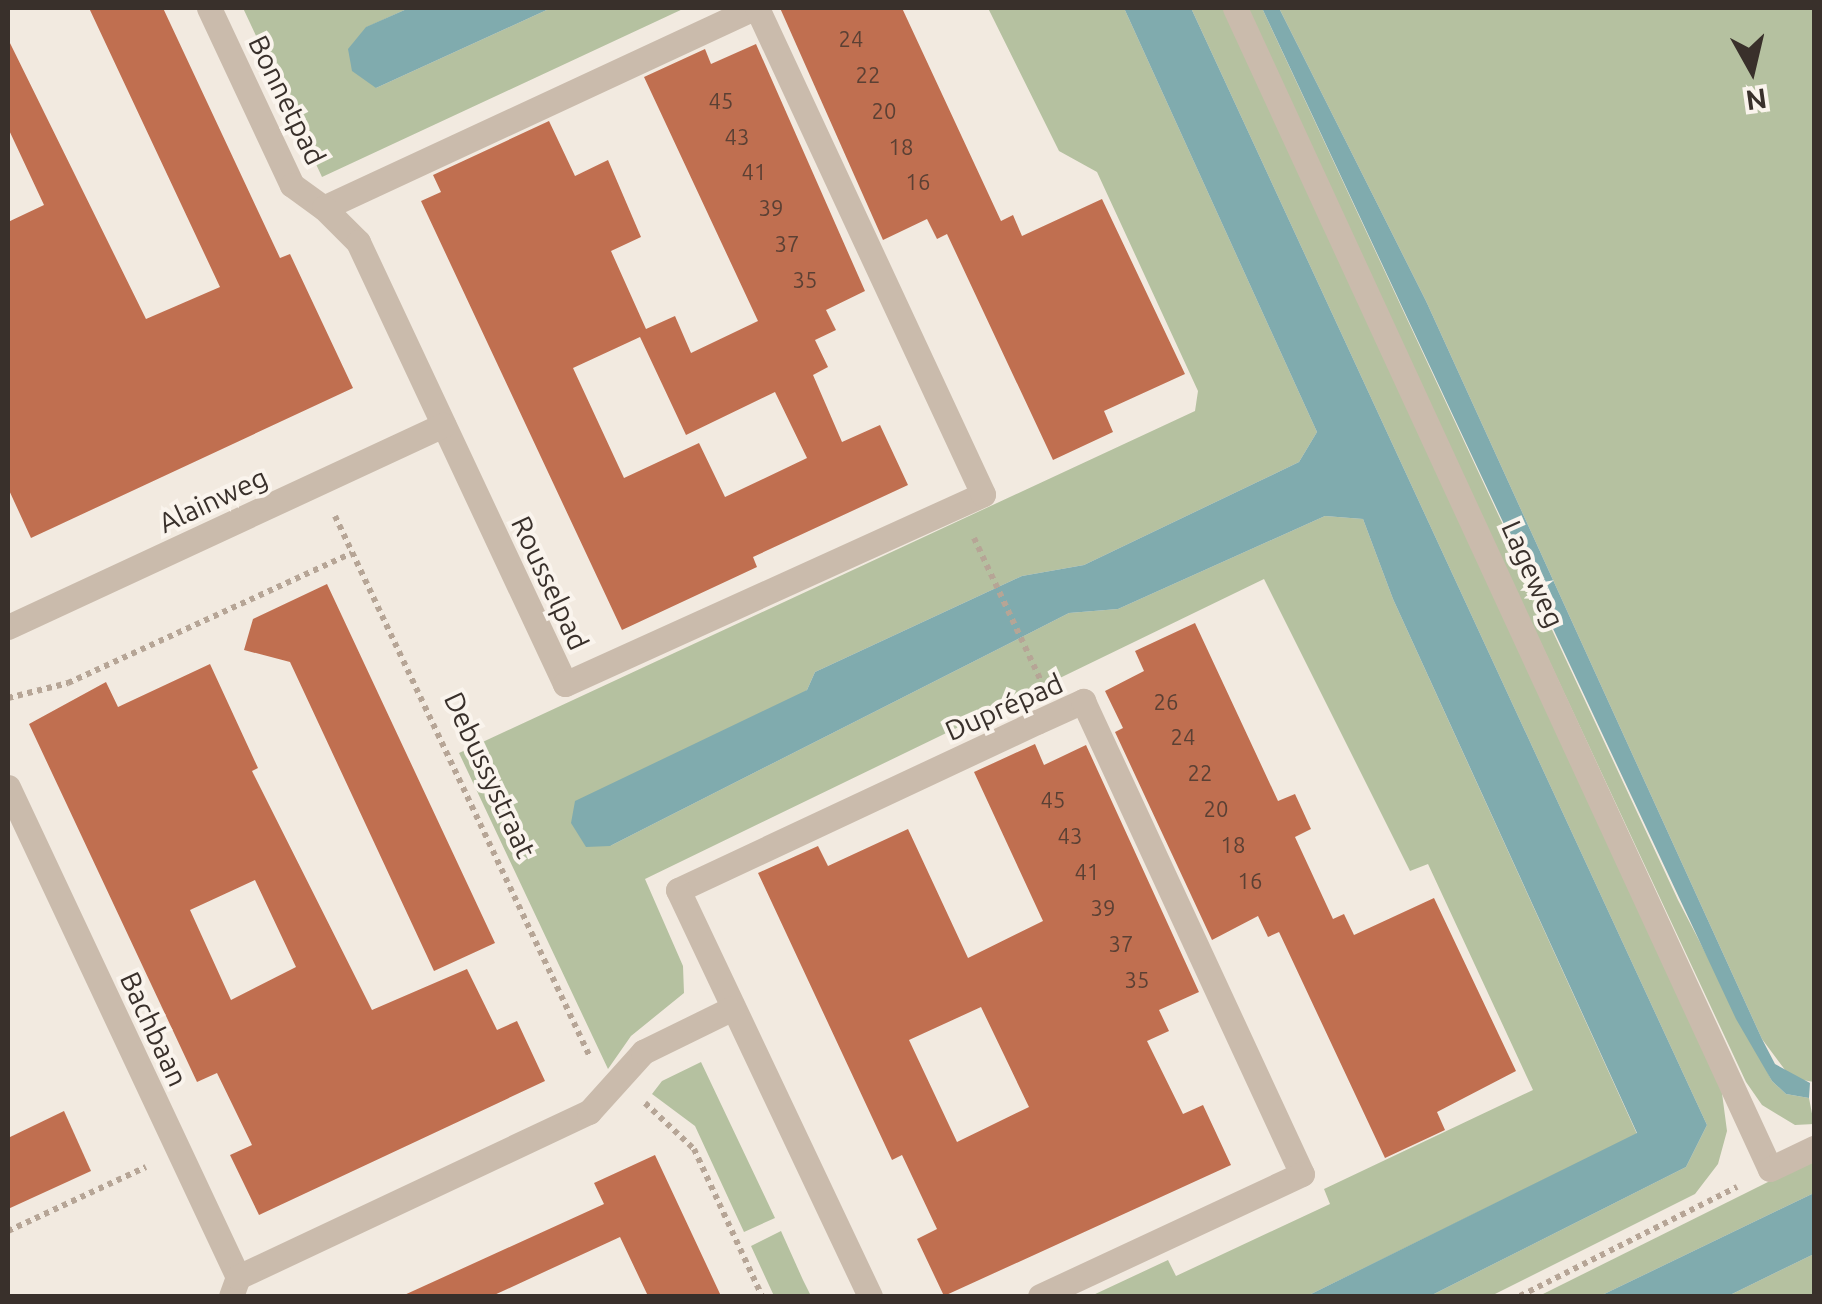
<!DOCTYPE html>
<meta charset="utf-8">
<style>
body{margin:0}
#map{position:relative;width:1822px;height:1304px;overflow:hidden;background:#f2eae0;font-family:Ubuntu,sans-serif}
div>[style]{position:absolute}
[style*='--x']{left:calc(var(--x)*1px);top:calc(var(--y)*1px);width:calc(var(--w)*1px);rotate:calc(var(--a)*1deg)}
.green>*{inset:0;background:#b5c1a0}
.water>*{inset:0;background:#80abae}
.building>*{inset:0;background:#c06f50}
.path>*{height:6px;margin-top:-3px;transform-origin:0;background:repeating-linear-gradient(90deg,#b6a596 0 5px,transparent 0 10px)}
.pedestrian>*{height:25px;margin:-12.5px;padding:0 12.5px;transform-origin:12.5px;border-radius:12.5px;background:#cabbac}
.minor>*{height:25px;margin:-12.5px;padding:0 12.5px;transform-origin:12.5px;border-radius:12.5px;background:#cabbac}
span{translate:-50% -50%;white-space:nowrap;text-align:center;line-height:1.15;-webkit-text-stroke:8px #faf4ed;paint-order:stroke}
.number-label{font-size:22px;color:#5b4034}
.number-label span{-webkit-text-stroke-width:0}
.street-label{font-size:28px;color:#39302b}
.frame{position:absolute;inset:0;border:10px solid #39302b;pointer-events:none}
.north{position:absolute;left:1702px;top:20px;width:100px;height:100px;-webkit-text-stroke:8px #faf4ed;paint-order:stroke;rotate:172deg;font-size:28px;font-weight:700;line-height:40px;text-align:center;color:#39302b}
.north::after{content:'';display:block;margin:auto;width:35px;height:45px;background:#39302b;clip-path:polygon(50% 0,100% 100%,50% 72%,0 100%)}
</style>
<div id="map">
<div class="green">
<div style="clip-path:polygon(243px 8px,409px 8px,367px 27px,376px 88px,551px 8px,685px 8px,322px 177px)"></div>
<div style="clip-path:polygon(988px 8px,1124px 8px,1317px 432px,1299px 462px,1084px 565px,1022px 576px,815px 672px,807px 690px,610px 846px,1069px 613px,1118px 609px,1325px 516px,1363px 519px,1393px 599px,1637px 1134px,1307px 1296px,1091px 1296px,1168px 1260px,1176px 1276px,1330px 1204px,1324px 1189px,1533px 1090px,1428px 864px,1410px 871px,1264px 579px,645px 879px,683px 966px,684px 993px,631px 1036px,608px 1069px,459px 753px,1195px 411px,1198px 391px,1097px 172px,1059px 151px)"></div>
<div style="clip-path:polygon(1191px 8px,1224px 8px,1720px 1078px,1727px 1131px,1718px 1164px,1695px 1194px,1491px 1296px,1430px 1296px,1686px 1167px,1707px 1125px)"></div>
<div style="clip-path:polygon(1244px 8px,1262px 8px,1678px 900px,1772px 1081px,1786px 1094px,1809px 1098px,1814px 1124px,1795px 1125px,1762px 1105px,1746px 1082px)"></div>
<div style="clip-path:polygon(1279px 8px,1814px 8px,1814px 1082px,1791px 1078px,1762px 1039px,1426px 301px)"></div>
<div style="clip-path:polygon(701px 1062px,775px 1218px,744px 1232px,695px 1126px,652px 1094px,662px 1081px)"></div>
<div style="clip-path:polygon(1814px 1159px,1814px 1193px,1600px 1296px,1539px 1296px)"></div>
<div style="clip-path:polygon(781px 1231px,803px 1280px,811px 1296px,774px 1296px,751px 1246px)"></div>
<div style="clip-path:polygon(1814px 1254px,1814px 1296px,1728px 1296px)"></div>
</div>
<div class="water">
<div style="clip-path:polygon(409px 8px,551px 8px,376px 88px,352px 71px,348px 49px,366px 27px)"></div>
<div style="clip-path:polygon(1124px 8px,1191px 8px,1707px 1125px,1686px 1167px,1430px 1296px,1307px 1296px,1637px 1133px,1393px 599px,1363px 519px,1325px 516px,1118px 609px,1069px 613px,610px 846px,586px 847px,571px 823px,575px 801px,807px 690px,815px 672px,1022px 576px,1084px 565px,1299px 462px,1317px 432px)"></div>
<div style="clip-path:polygon(1262px 8px,1279px 8px,1426px 301px,1762px 1039px,1775px 1064px,1810px 1083px,1809px 1098px,1786px 1094px,1772px 1081px,1736px 1019px)"></div>
<div style="clip-path:polygon(1814px 1193px,1814px 1254px,1728px 1296px,1600px 1296px)"></div>
</div>
<div class="building">
<div style="clip-path:polygon(89px 8px,163px 8px,280px 258px,290px 254px,353px 388px,31px 538px,8px 488px,8px 222px,44px 205px,8px 128px,8px 39px,146px 319px,220px 287px)"></div>
<div style="clip-path:polygon(780px 8px,902px 8px,1001px 221px,1013px 215px,1022px 236px,1102px 199px,1185px 374px,1104px 411px,1113px 432px,1053px 460px,947px 234px,937px 239px,927px 219px,883px 240px)"></div>
<div style="clip-path:polygon(evenodd,756px 44px,865px 291px,826px 310px,836px 330px,815px 340px,828px 367px,813px 375px,842px 442px,880px 425px,908px 485px,753px 557px,757px 567px,622px 630px,421px 201px,441px 192px,433px 175px,549px 121px,575px 176px,608px 160px,641px 237px,611px 251px,646px 329px,675px 316px,691px 353px,758px 321px,644px 77px,705px 49px,711px 64px,756px 44px,640px 337px,686px 435px,775px 392px,807px 458px,725px 497px,699px 443px,624px 478px,573px 368px,640px 337px)"></div>
<div style="clip-path:polygon(327px 584px,495px 943px,434px 971px,290px 662px,244px 650px,253px 619px)"></div>
<div style="clip-path:polygon(1195px 623px,1278px 801px,1295px 794px,1311px 829px,1295px 837px,1333px 919px,1344px 914px,1354px 935px,1434px 898px,1516px 1071px,1437px 1112px,1445px 1130px,1385px 1158px,1279px 932px,1268px 937px,1258px 916px,1212px 940px,1115px 732px,1123px 728px,1105px 691px,1144px 671px,1135px 651px)"></div>
<div style="clip-path:polygon(evenodd,210px 664px,258px 768px,252px 771px,372px 1010px,467px 969px,497px 1030px,517px 1021px,545px 1081px,259px 1215px,230px 1155px,252px 1145px,217px 1073px,197px 1082px,29px 724px,106px 682px,118px 707px,210px 664px,255px 880px,296px 967px,231px 1000px,190px 910px,255px 880px)"></div>
<div style="clip-path:polygon(evenodd,1035px 744px,1044px 765px,1086px 745px,1199px 992px,1159px 1010px,1169px 1031px,1147px 1041px,1183px 1114px,1203px 1105px,1231px 1165px,944px 1296px,917px 1239px,937px 1229px,902px 1155px,892px 1160px,758px 873px,818px 846px,828px 866px,908px 829px,968px 958px,1043px 921px,974px 772px,1035px 744px,981px 1007px,1029px 1107px,957px 1142px,909px 1040px,981px 1007px)"></div>
<div style="clip-path:polygon(64px 1111px,91px 1171px,8px 1209px,8px 1138px)"></div>
<div style="clip-path:polygon(655px 1155px,721px 1296px,648px 1296px,620px 1237px,492px 1296px,402px 1296px,604px 1204px,594px 1183px)"></div>
</div>
<div class="path">
<div style="--x:335;--y:516;--w:598;--a:64.76"></div>
<div style="--x:974;--y:538;--w:158;--a:64.9"></div>
<div style="--x:8;--y:698;--w:62;--a:-14"></div>
<div style="--x:68;--y:683;--w:312;--a:-24.6"></div>
<div style="--x:645;--y:1103;--w:67;--a:43.2"></div>
<div style="--x:694;--y:1149;--w:162;--a:65.2"></div>
<div style="--x:8;--y:1231;--w:152;--a:-24.9"></div>
<div style="--x:1520;--y:1296;--w:243;--a:-26.7"></div>
</div>
<div class="pedestrian">
<div style="--x:678;--y:890;--w:396;--a:-25.1"></div>
</div>
<div class="minor">
<div style="--x:209;--y:8;--w:195;--a:64.9"></div>
<div style="--x:292;--y:185;--w:39;--a:36"></div>
<div style="--x:754;--y:8;--w:474;--a:155.1"></div>
<div style="--x:324;--y:208;--w:48;--a:45"></div>
<div style="--x:358;--y:242;--w:488;--a:64.9"></div>
<div style="--x:565;--y:684;--w:459;--a:-24.4"></div>
<div style="--x:983;--y:494;--w:536;--a:-114.94"></div>
<div style="--x:1235;--y:8;--w:1278;--a:65.26"></div>
<div style="--x:1770;--y:1169;--w:49;--a:-25.5"></div>
<div style="--x:8;--y:627;--w:480;--a:-24.9"></div>
<div style="--x:1037;--y:722;--w:51;--a:-24.5"></div>
<div style="--x:1083;--y:701;--w:521;--a:65.16"></div>
<div style="--x:1302;--y:1174;--w:289;--a:155"></div>
<div style="--x:8;--y:787;--w:541;--a:64.86"></div>
<div style="--x:238;--y:1277;--w:20;--a:110"></div>
<div style="--x:678;--y:890;--w:449;--a:64.7"></div>
<div style="--x:238;--y:1277;--w:388;--a:-25.2"></div>
<div style="--x:589;--y:1112;--w:81;--a:-48"></div>
<div style="--x:643;--y:1052;--w:100;--a:-26.1"></div>
</div>
<div class="number-label">
<span style="left:851px;top:39px">24</span>
<span style="left:868px;top:75px">22</span>
<span style="left:721px;top:101px">45</span>
<span style="left:884px;top:111px">20</span>
<span style="left:737px;top:137px">43</span>
<span style="left:901px;top:147px">18</span>
<span style="left:754px;top:172px">41</span>
<span style="left:918px;top:182px">16</span>
<span style="left:771px;top:208px">39</span>
<span style="left:787px;top:244px">37</span>
<span style="left:805px;top:280px">35</span>
<span style="left:1166px;top:702px">26</span>
<span style="left:1183px;top:737px">24</span>
<span style="left:1200px;top:773px">22</span>
<span style="left:1053px;top:800px">45</span>
<span style="left:1216px;top:809px">20</span>
<span style="left:1070px;top:836px">43</span>
<span style="left:1233px;top:845px">18</span>
<span style="left:1087px;top:872px">41</span>
<span style="left:1250px;top:881px">16</span>
<span style="left:1103px;top:908px">39</span>
<span style="left:1121px;top:944px">37</span>
<span style="left:1137px;top:980px">35</span>
</div>
<div class="street-label">
<span style="left:287px;top:100px;rotate:64deg">Bonnetpad</span>
<span style="left:213px;top:500px;rotate:-25deg">Alainweg</span>
<span style="left:1533px;top:574px;rotate:66deg">Lageweg</span>
<span style="left:550px;top:583px;rotate:65deg">Rousselpad</span>
<span style="left:1004px;top:707px;rotate:-24deg">Duprépad</span>
<span style="left:490px;top:775px;rotate:65deg">Debussystraat</span>
<span style="left:154px;top:1029px;rotate:65deg">Bachbaan</span>
</div>
<div class="frame"></div>
<div class="north">N</div>
</div>
